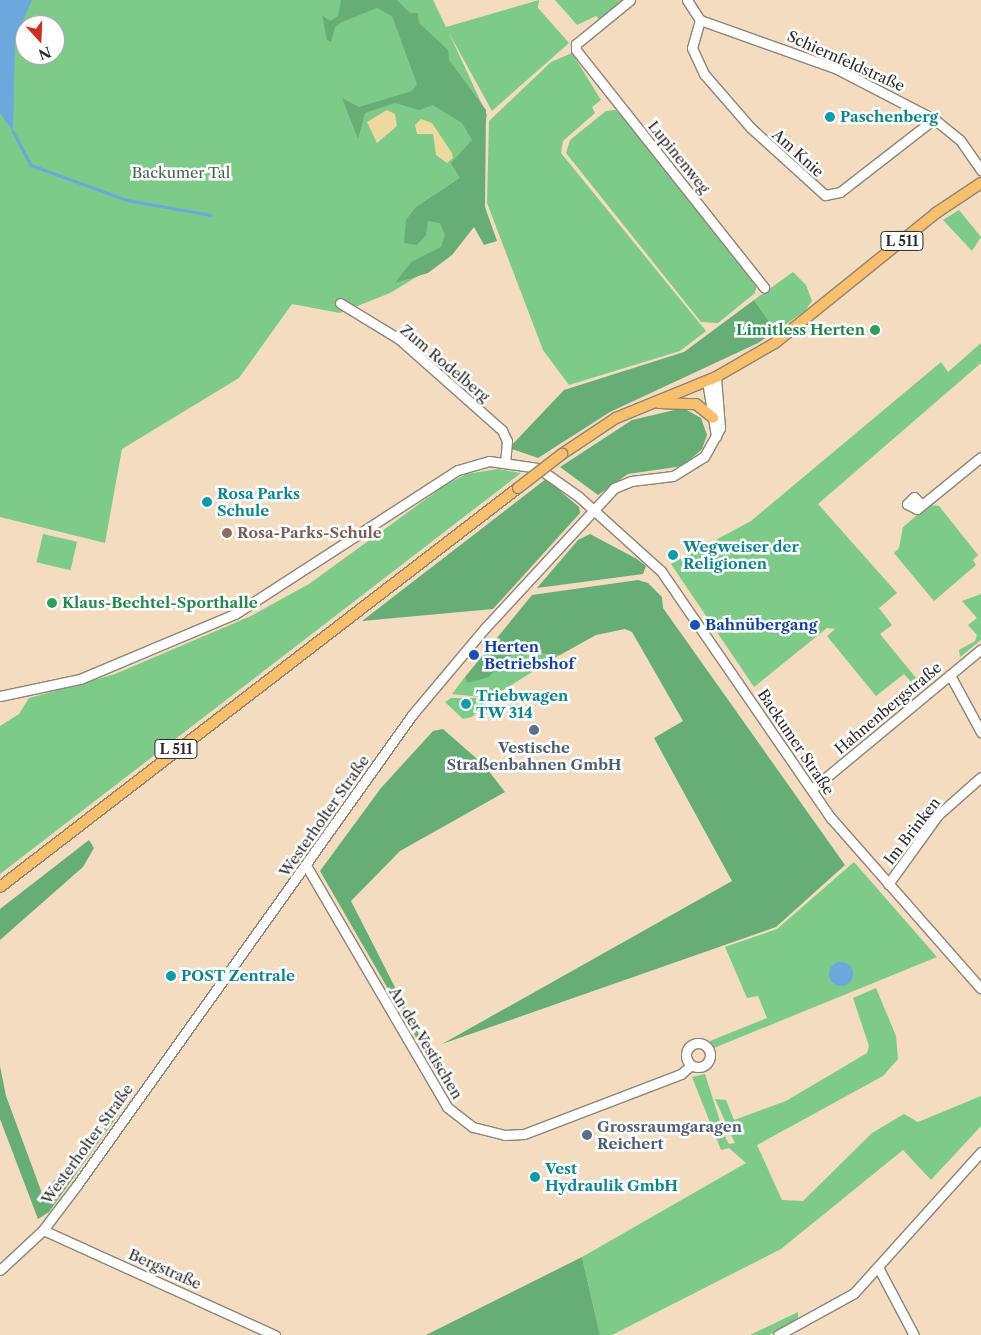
<!DOCTYPE html>
<meta charset="utf-8">
<style>
body{margin:0}
#map{position:relative;width:981px;height:1335px;overflow:hidden;background:#f4dcc0;font-family:"Libre Caslon Text",serif}
div>[style]{position:absolute}
[style*='--x']{left:calc(var(--x)*1px);top:calc(var(--y)*1px);width:calc(var(--w)*1px);rotate:calc(var(--a)*1deg)}
.green>*{inset:0;background:#7dca89;transform-origin:0 0}
.forest>*{inset:0;background:#66ae75}
.sand>*{inset:0;background:#eeda9e}
.water>*{inset:0;background:#6ca7dd}
.round{border-radius:50%}
.stream>*{height:2.5px;margin:-1.25px;padding:0 1.25px;transform-origin:1.25px;border-radius:1.25px;background:#6ca7dd}
.roads{filter:drop-shadow(1px 0 #908476) drop-shadow(-1px 0 #908476) drop-shadow(0 1px #908476) drop-shadow(0 -1px #908476)}
.minor>*{height:9px;margin:-4.5px;padding:0 4.5px;transform-origin:4.5px;border-radius:4.5px;background:#fff}
.minor>.ring{margin:-4.5px;padding:0;box-sizing:content-box;background:none;border:9px solid #fff;border-radius:50%}
.major>*{height:10px;margin:-5px;padding:0 5px;transform-origin:5px;border-radius:5px;background:#f8bf6c}
.bridges{filter:drop-shadow(1px 0 #908476) drop-shadow(-1px 0 #908476) drop-shadow(0 1px #908476) drop-shadow(0 -1px #908476)}
.major-bridge>*{height:10px;margin:-5px;padding:0 5px;transform-origin:5px;border-radius:5px;background:#f8bf6c}
.dots>*{width:14px;height:14px;translate:-50% -50%;box-sizing:border-box;border:2px solid #fff;border-radius:50%}
span{translate:-50% -50%;white-space:nowrap;text-align:center;line-height:1.15;-webkit-text-stroke:5px #fff;paint-order:stroke}
.shield-label span{padding:1px 4px;background:#fff;border:1px solid;border-radius:4px;-webkit-text-stroke-width:0}
.shield-label{font-size:14px;color:#2b2b2b;font-weight:700}
.street-label{font-size:15px;color:#2b2b2b}
.culture-label{font-size:15px;color:#0d838f;font-weight:700}
.left{translate:0 -50%;text-align:left}
.park-label{font-size:15px;color:#48634c}
.leisure-label{font-size:15px;color:#27864d;font-weight:700}
.right{translate:-100% -50%;text-align:right}
.education-label{font-size:15px;color:#785e54;font-weight:700}
.transit-label{font-size:15px;color:#164399;font-weight:700}
.service-label{font-size:15px;color:#4e5e75;font-weight:700}
.north{position:absolute;left:15px;top:15px;width:50px;height:50px;box-sizing:border-box;background:#fff;border:1px solid #aaa;border-radius:50%;rotate:160deg;font-size:14px;font-weight:700;line-height:20px;text-align:center;color:#2b2b2b}
.north::after{content:'';display:block;margin:auto;width:18px;height:22px;background:#c8321e;clip-path:polygon(50% 0,100% 100%,50% 72%,0 100%)}
</style>
<div id="map">
<div class="green">
<div style="clip-path:polygon(evenodd,0 0,433px 0,446px 27px,539px 0,538px 8px,569px 43px,492px 111px,449px 33px,487px 115px,463px 236px,448px 258px,390px 293px,340px 313px,292px 304px,239px 378px,122px 449px,105px 543px,0 517px,0 0,25px 25px,55px 25px,55px 55px,25px 55px,25px 25px)"></div>
<div style="clip-path:polygon(555px 0,623px 0,600px 20px,596px 16px,577px 25px)"></div>
<div style="clip-path:polygon(572px 53px,601px 100px,592px 107px,595px 113px,563px 141px,561px 153px,706px 331px,680px 351px,569px 385px,543px 350px,487px 203px,489px 121px,551px 62px)"></div>
<div style="clip-path:polygon(606px 111px,615px 110px,626px 118px,757px 284px,755px 293px,718px 323px,701px 322px,566px 153px,570px 140px)"></div>
<div style="clip-path:polygon(959px 210px,981px 237px,972px 251px,943px 220px)"></div>
<div style="clip-path:polygon(793px 272px,806px 285px,812px 301px,805px 311px,776px 331px,754px 300px)"></div>
<div style="clip-path:polygon(981px 343px,981px 363px,818px 504px,897px 593px,879px 608px,892px 625px,880px 634px,916px 678px,929px 667px,937px 676px,919px 691px,904px 674px,876px 696px,827px 636px,835px 629px,827px 628px,754px 687px,671px 564px,751px 521px,941px 362px,948px 372px)"></div>
<div style="clip-path:polygon(498px 469px,521px 473px,0 874px,0 726px,19px 714px,29px 698px,115px 674px,251px 616px,309px 584px,444px 486px,466px 474px)"></div>
<div style="clip-path:polygon(929px 505px,939px 506px,978px 555px,973px 560px,976px 565px,934px 601px,894px 553px,899px 548px,903px 527px)"></div>
<div style="left:43px;top:534px;width:35px;height:29px;rotate:13deg"></div>
<div style="clip-path:polygon(981px 594px,981px 640px,960px 657px,959px 650px,975px 641px,977px 635px,968px 625px,977px 618px,962px 601px)"></div>
<div style="clip-path:polygon(521px 652px,560px 655px,490px 698px,452px 694px,465px 677px,467px 683px,499px 669px,505px 658px)"></div>
<div style="clip-path:polygon(451px 698px,482px 698px,487px 702px,472px 717px,463px 719px,445px 702px)"></div>
<div style="clip-path:polygon(854px 862px,937px 957px,714px 1048px,710px 1041px,767px 1018px,758px 996px,747px 998px,725px 947px,777px 929px)"></div>
<div style="clip-path:polygon(876px 988px,896px 1036px,898px 1059px,883px 1076px,757px 1145px,782px 1200px,803px 1201px,872px 1133px,904px 1114px,918px 1122px,981px 1096px,981px 1126px,931px 1180px,903px 1150px,781px 1249px,612px 1335px,600px 1335px,582px 1257px,746px 1163px,729px 1148px,721px 1150px,692px 1077px,705px 1074px,725px 1137px,729px 1144px,735px 1143px,715px 1099px,726px 1100px,734px 1120px,786px 1101px,867px 1053px,869px 1046px,853px 998px)"></div>
<div style="clip-path:polygon(798px 1312px,798px 1321px,769px 1335px,750px 1335px)"></div>
</div>
<div class="forest">
<div style="clip-path:polygon(341px 0,397px 0,410px 13px,418px 13px,419px 23px,448px 50px,449px 60px,486px 110px,485px 207px,497px 241px,484px 245px,474px 227px,452px 255px,428px 273px,395px 283px,411px 262px,441px 247px,445px 235px,440px 223px,428px 221px,426px 235px,417px 245px,404px 243px,406px 220px,416px 207px,460px 178px,451px 163px,472px 140px,462px 123px,433px 105px,419px 110px,395px 103px,365px 113px,358px 139px,342px 98px,359px 107px,412px 91px,417px 84px,392px 16px,377px 8px,342px 22px,335px 27px,331px 42px,327px 40px,322px 15px,330px 21px,338px 16px)"></div>
<div style="clip-path:polygon(754px 300px,776px 331px,758px 343px,610px 412px,538px 458px,509px 448px,564px 390px,684px 352px)"></div>
<div style="clip-path:polygon(683px 408px,701px 418px,707px 435px,702px 449px,683px 466px,628px 474px,598px 495px,560px 467px,632px 420px)"></div>
<div style="clip-path:polygon(546px 479px,579px 507px,580px 513px,493px 609px,362px 621px)"></div>
<div style="clip-path:polygon(590px 534px,637px 559px,646px 566px,643px 574px,537px 588px,578px 540px)"></div>
<div style="clip-path:polygon(638px 580px,648px 583px,662px 597px,663px 608px,845px 865px,776px 927px,442px 1044px,732px 881px,654px 738px,683px 721px,632px 632px,625px 629px,596px 635px,560px 655px,521px 652px,505px 658px,489px 677px,467px 683px,465px 677px,532px 595px)"></div>
<div style="clip-path:polygon(443px 729px,484px 765px,505px 792px,400px 851px,351px 901px,427px 1050px,424px 1051px,320px 871px,381px 788px,433px 731px)"></div>
<div style="clip-path:polygon(89px 840px,94px 848px,83px 867px,0 940px,0 909px)"></div>
<div style="clip-path:polygon(0 1066px,6px 1096px,46px 1204px,46px 1189px,121px 1111px,49px 1212px,38px 1219px,0 1119px)"></div>
<div style="clip-path:polygon(582px 1257px,600px 1335px,426px 1335px)"></div>
</div>
<div class="sand">
<div style="clip-path:polygon(387px 110px,395px 114px,397px 126px,377px 143px,367px 122px)"></div>
<div style="clip-path:polygon(421px 119px,432px 123px,452px 153px,453px 158px,447px 163px,436px 155px,433px 134px,417px 134px,415px 125px)"></div>
</div>
<div class="water">
<div style="clip-path:polygon(0 0,32px 0,15px 39px,13px 131px,0 113px)"></div>
<div class="round" style="left:829px;top:962px;width:24px;height:24px"></div>
</div>
<div class="stream">
<div style="--x:13;--y:131;--w:38;--a:62"></div>
<div style="--x:31;--y:165;--w:102;--a:20"></div>
<div style="--x:127;--y:200;--w:85;--a:10.1"></div>
</div>
<div class="roads">
<div class="minor">
<div style="--x:630;--y:0;--w:70;--a:140.8"></div>
<div style="--x:576;--y:44;--w:6;--a:90"></div>
<div style="--x:576;--y:50;--w:303;--a:51.6"></div>
<div style="--x:687;--y:0;--w:24;--a:57"></div>
<div style="--x:700;--y:20;--w:143;--a:19.6"></div>
<div style="--x:835;--y:68;--w:111;--a:27.3"></div>
<div style="--x:934;--y:119;--w:33;--a:39"></div>
<div style="--x:960;--y:140;--w:37;--a:55"></div>
<div style="--x:700;--y:20;--w:29;--a:106"></div>
<div style="--x:692;--y:48;--w:29;--a:65"></div>
<div style="--x:704;--y:74;--w:72;--a:49"></div>
<div style="--x:751;--y:128;--w:100;--a:42.2"></div>
<div style="--x:825;--y:195;--w:15;--a:-11"></div>
<div style="--x:840;--y:192;--w:119;--a:-37.8"></div>
<div style="--x:340;--y:303;--w:69;--a:31.4"></div>
<div style="--x:399;--y:339;--w:137;--a:41.5"></div>
<div style="--x:502;--y:430;--w:12;--a:66"></div>
<div style="--x:507;--y:441;--w:21;--a:95"></div>
<div style="--x:707;--y:381;--w:56;--a:80.7"></div>
<div style="--x:920;--y:503;--w:8;--a:-135"></div>
<div style="--x:914;--y:497;--w:10;--a:135"></div>
<div style="--x:907;--y:504;--w:11;--a:27"></div>
<div style="--x:917;--y:509;--w:82;--a:-39.1"></div>
<div style="--x:950;--y:675;--w:65;--a:61.5"></div>
<div style="--x:0;--y:696;--w:82;--a:-12"></div>
<div style="--x:80;--y:679;--w:168;--a:-22.8"></div>
<div style="--x:235;--y:614;--w:265;--a:-32.9"></div>
<div style="--x:458;--y:470;--w:32;--a:-16"></div>
<div style="--x:489;--y:461;--w:49;--a:8.1"></div>
<div style="--x:538;--y:468;--w:49;--a:35"></div>
<div style="--x:578;--y:496;--w:112;--a:42.1"></div>
<div style="--x:661;--y:571;--w:300;--a:55.5"></div>
<div style="--x:831;--y:818;--w:227;--a:48.7"></div>
<div style="--x:812;--y:789;--w:219;--a:-39.6"></div>
<div style="--x:307;--y:867;--w:278;--a:59.7"></div>
<div style="--x:447;--y:1107;--w:33;--a:38"></div>
<div style="--x:473;--y:1127;--w:32;--a:14"></div>
<div style="--x:504;--y:1135;--w:20;--a:-3"></div>
<div style="--x:524;--y:1134;--w:168;--a:-20.9"></div>
<div style="--x:681;--y:1074;--w:13;--a:-42"></div>
<div style="--x:888;--y:884;--w:85;--a:-54.1"></div>
<div style="--x:938;--y:815;--w:57;--a:-41.5"></div>
<div class="ring" style="left:686px;top:1043px;width:15px;height:15px"></div>
<div style="--x:43;--y:1230;--w:255;--a:24.4"></div>
<div style="--x:879;--y:1269;--w:75;--a:62.1"></div>
<div style="--x:0;--y:1270;--w:59;--a:-42.9"></div>
<div style="--x:43;--y:1230;--w:56;--a:-52.9"></div>
<div style="--x:77;--y:1185;--w:577;--a:-54.52"></div>
<div style="--x:412;--y:715;--w:114;--a:-50"></div>
<div style="--x:485;--y:628;--w:190;--a:-47.3"></div>
<div style="--x:614;--y:488;--w:18;--a:-22"></div>
<div style="--x:631;--y:481;--w:42;--a:-6.8"></div>
<div style="--x:673;--y:476;--w:36;--a:-32"></div>
<div style="--x:704;--y:457;--w:33;--a:-61"></div>
<div style="--x:720;--y:428;--w:51;--a:-94.5"></div>
<div style="--x:778;--y:1335;--w:87;--a:-28.9"></div>
<div style="--x:854;--y:1293;--w:190;--a:-48"></div>
</div>
<div class="major">
<div style="--x:659;--y:403;--w:37;--a:2"></div>
<div style="--x:696;--y:404;--w:22;--a:39"></div>
<div style="--x:562;--y:454;--w:65;--a:-33.7"></div>
<div style="--x:616;--y:418;--w:108;--a:-22.3"></div>
<div style="--x:716;--y:377;--w:68;--a:-30"></div>
<div style="--x:775;--y:343;--w:207;--a:-38.9"></div>
<div style="--x:936;--y:213;--w:54;--a:-33.7"></div>
<div style="--x:0;--y:887;--w:654;--a:-37.61"></div>
</div>
</div>
<div class="bridges">
<div class="major-bridge">
<div style="--x:518;--y:488;--w:56;--a:-37.7"></div>
</div>
</div>
<div class="dots">
<div style="left:830px;top:117px;background:#0f9aa8"></div>
<div style="left:875px;top:330px;background:#2e9e5b"></div>
<div style="left:207px;top:502px;background:#0f9aa8"></div>
<div style="left:227px;top:533px;background:#8d6e63"></div>
<div style="left:673px;top:555px;background:#0f9aa8"></div>
<div style="left:52px;top:603px;background:#2e9e5b"></div>
<div style="left:695px;top:625px;background:#1a4fb4"></div>
<div style="left:474px;top:655px;background:#1a4fb4"></div>
<div style="left:466px;top:704px;background:#0f9aa8"></div>
<div style="left:534px;top:730px;background:#5c6f8a"></div>
<div style="left:171px;top:976px;background:#0f9aa8"></div>
<div style="left:587px;top:1135px;background:#5c6f8a"></div>
<div style="left:535px;top:1177px;background:#0f9aa8"></div>
</div>
<div class="shield-label">
<span style="left:902px;top:241px">L 511</span>
<span style="left:176px;top:749px">L 511</span>
</div>
<div class="street-label">
<span style="left:846px;top:61px;rotate:24deg">Schiernfeldstraße</span>
<span style="left:798px;top:153px;rotate:42deg">Am Knie</span>
<span style="left:679px;top:157px;rotate:51deg">Lupinenweg</span>
<span style="left:445px;top:363px;rotate:40deg">Zum Rodelberg</span>
<span style="left:888px;top:708px;rotate:-40deg">Hahnenbergstraße</span>
<span style="left:796px;top:742px;rotate:56deg">Backumer Straße</span>
<span style="left:324px;top:816px;rotate:-55deg">Westerholter Straße</span>
<span style="left:912px;top:831px;rotate:-52deg">Im Brinken</span>
<span style="left:426px;top:1043px;rotate:59deg">An der Vestischen</span>
<span style="left:87px;top:1144px;rotate:-54deg">Westerholter Straße</span>
<span style="left:165px;top:1269px;rotate:24deg">Bergstraße</span>
</div>
<div class="culture-label">
<span class="left" style="left:840px;top:117px">Paschenberg</span>
<span class="left" style="left:217px;top:502px">Rosa Parks<br>Schule</span>
<span class="left" style="left:683px;top:555px">Wegweiser der<br>Religionen</span>
<span class="left" style="left:476px;top:704px">Triebwagen<br>TW 314</span>
<span class="left" style="left:181px;top:976px">POST Zentrale</span>
<span class="left" style="left:545px;top:1177px">Vest<br>Hydraulik GmbH</span>
</div>
<div class="park-label">
<span style="left:181px;top:173px">Backumer Tal</span>
</div>
<div class="leisure-label">
<span class="right" style="left:865px;top:330px">Limitless Herten</span>
<span class="left" style="left:62px;top:603px">Klaus-Bechtel-Sporthalle</span>
</div>
<div class="education-label">
<span class="left" style="left:237px;top:533px">Rosa-Parks-Schule</span>
</div>
<div class="transit-label">
<span class="left" style="left:705px;top:625px">Bahnübergang</span>
<span class="left" style="left:484px;top:655px">Herten<br>Betriebshof</span>
</div>
<div class="service-label">
<span style="left:534px;top:756px">Vestische<br>Straßenbahnen GmbH</span>
<span class="left" style="left:597px;top:1135px">Grossraumgaragen<br>Reichert</span>
</div>
<div class="north">N</div>
</div>
